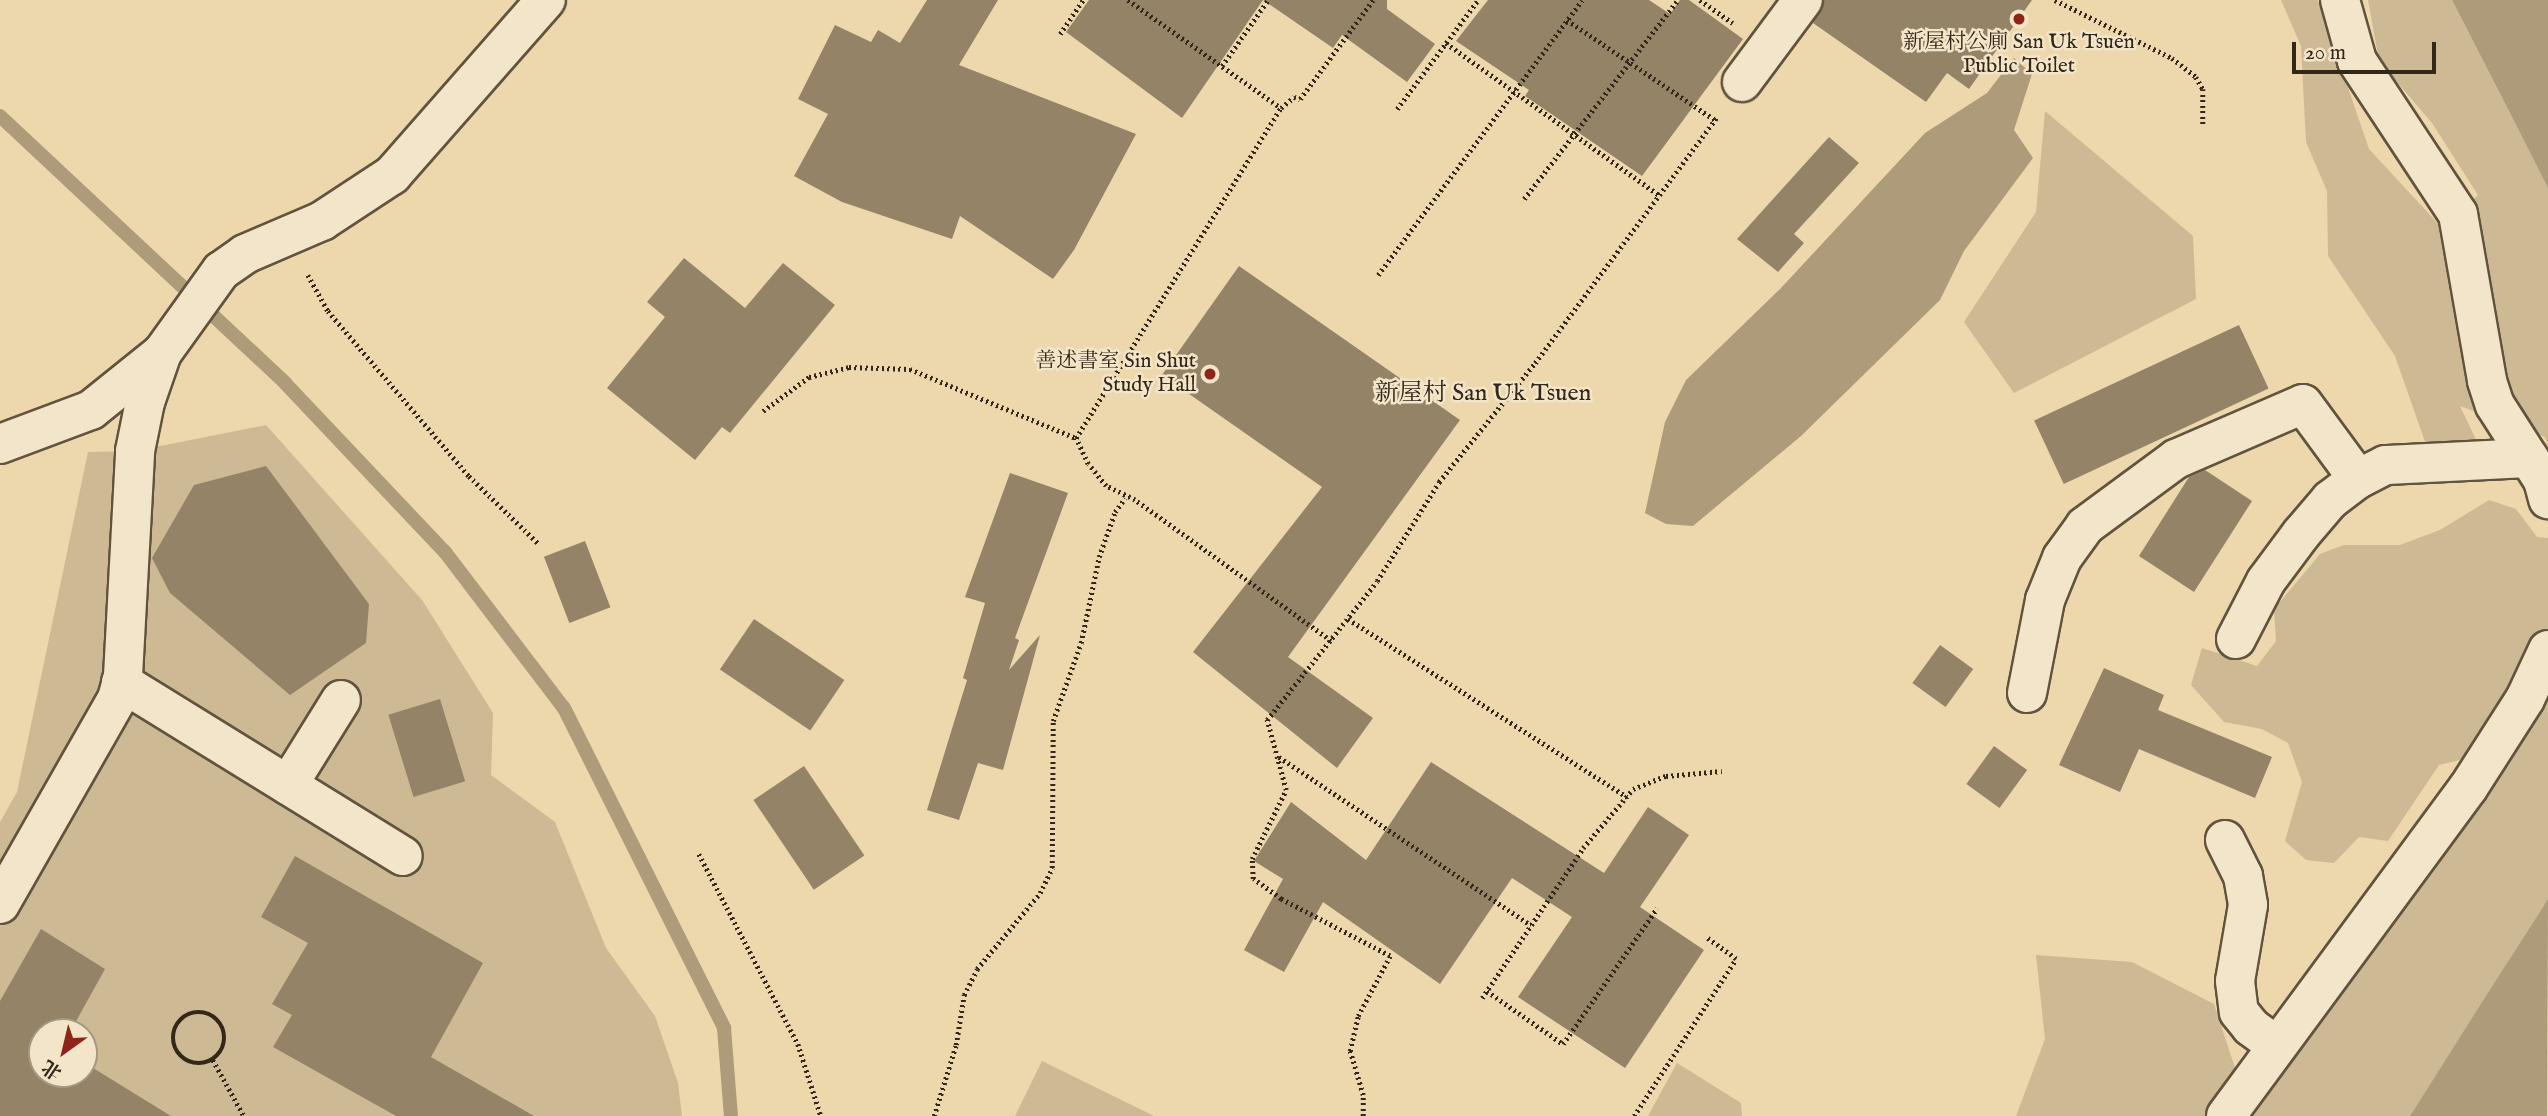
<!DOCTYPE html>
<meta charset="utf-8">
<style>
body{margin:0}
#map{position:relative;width:2548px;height:1116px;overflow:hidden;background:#edd7ac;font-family:"IM FELL English","Noto Serif SC",serif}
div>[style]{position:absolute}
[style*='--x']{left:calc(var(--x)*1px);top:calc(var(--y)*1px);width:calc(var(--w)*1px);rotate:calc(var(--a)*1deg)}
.green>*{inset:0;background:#cdb993}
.water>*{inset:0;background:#ae9b7a}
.stream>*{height:14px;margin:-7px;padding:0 7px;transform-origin:7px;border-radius:7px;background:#ae9b7a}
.building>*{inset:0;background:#948366;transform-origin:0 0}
.path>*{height:4.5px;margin-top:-2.25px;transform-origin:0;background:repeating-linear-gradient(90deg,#33271a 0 2px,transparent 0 5.5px)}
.path>.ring{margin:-2.25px;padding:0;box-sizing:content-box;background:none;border:4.5px solid #33271a;border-radius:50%}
.roads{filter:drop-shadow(2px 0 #62533e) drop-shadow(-2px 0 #62533e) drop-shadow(0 2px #62533e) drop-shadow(0 -2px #62533e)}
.minor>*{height:38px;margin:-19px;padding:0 19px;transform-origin:19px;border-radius:19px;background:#f3e5c9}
.dots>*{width:19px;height:19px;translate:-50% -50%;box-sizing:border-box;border:4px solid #f3e5c9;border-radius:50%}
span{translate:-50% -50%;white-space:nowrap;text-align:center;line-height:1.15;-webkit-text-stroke:5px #f3e5c9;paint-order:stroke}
.poi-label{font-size:21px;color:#33271a}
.right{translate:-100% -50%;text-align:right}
.quarter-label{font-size:24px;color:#33271a}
.north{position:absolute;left:28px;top:1018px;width:70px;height:70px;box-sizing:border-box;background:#f3e5c9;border:2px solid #a69983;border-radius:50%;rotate:214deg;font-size:19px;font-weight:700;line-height:28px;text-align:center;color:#33271a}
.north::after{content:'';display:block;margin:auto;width:24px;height:32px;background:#8f2418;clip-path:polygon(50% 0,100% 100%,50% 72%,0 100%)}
.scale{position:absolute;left:2292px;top:42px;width:144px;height:32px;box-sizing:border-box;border:4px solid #33271a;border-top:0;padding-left:9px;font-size:21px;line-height:24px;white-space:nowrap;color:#33271a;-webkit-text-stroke:5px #f3e5c9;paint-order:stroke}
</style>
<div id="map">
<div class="green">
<div style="clip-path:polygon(2281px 0,2318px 0,2369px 149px,2443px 229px,2478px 195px,2432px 123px,2379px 61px,2368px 0,2452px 0,2548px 188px,2548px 445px,2545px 437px,2460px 406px,2479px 446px,2430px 456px,2395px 356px,2328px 256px,2327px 191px,2306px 142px,2301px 46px)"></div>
<div style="clip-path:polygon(2045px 111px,2193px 236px,2196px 299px,2014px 393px,1964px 322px,2036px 212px)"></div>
<div style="clip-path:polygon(evenodd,266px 425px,422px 600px,493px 713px,491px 775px,555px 822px,606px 948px,655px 1016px,678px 1083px,682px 1116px,0 1116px,0 822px,17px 792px,88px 452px,135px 451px,266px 425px,42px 1032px,84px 1032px,84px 1074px,42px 1074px,42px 1032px)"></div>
<div style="clip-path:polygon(2489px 500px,2516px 509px,2537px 537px,2548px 538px,2548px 899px,2410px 1116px,2243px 1116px,2435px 867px,2474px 799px,2468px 758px,2439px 765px,2388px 841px,2359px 837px,2334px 863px,2306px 860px,2285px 841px,2302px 782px,2288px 743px,2262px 729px,2224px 722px,2191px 685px,2202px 648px,2257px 666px,2276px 641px,2274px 609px,2320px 554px,2344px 545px,2400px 545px,2440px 530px)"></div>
<div style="clip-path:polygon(2036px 955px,2132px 962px,2214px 1004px,2238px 1077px,2208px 1116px,2016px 1116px,2045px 1039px)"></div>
<div style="clip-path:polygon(1042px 1061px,1154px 1116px,1015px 1116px)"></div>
<div style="clip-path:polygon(1677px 1063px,1741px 1103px,1742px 1116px,1648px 1116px)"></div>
</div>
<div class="water">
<div style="clip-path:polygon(2452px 0,2548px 0,2548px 188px,2515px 123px)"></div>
<div style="clip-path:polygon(2014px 58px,2032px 74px,2014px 130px,2033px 158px,1964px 251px,1940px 300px,1801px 436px,1693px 526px,1666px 524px,1645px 513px,1665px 422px,1686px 380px,1781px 288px,1925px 133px,1987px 93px)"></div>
<div style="clip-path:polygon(2548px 899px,2547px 1116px,2410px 1116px,2484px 999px)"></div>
</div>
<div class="stream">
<div style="--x:0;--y:116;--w:391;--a:43.1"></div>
<div style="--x:285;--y:383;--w:233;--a:46.6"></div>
<div style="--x:445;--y:552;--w:196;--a:52.7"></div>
<div style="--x:564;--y:708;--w:358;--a:63.4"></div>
<div style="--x:724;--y:1028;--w:88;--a:85.5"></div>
</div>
<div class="building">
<div style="clip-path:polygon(927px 0,998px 0,959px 65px,1136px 134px,1074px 250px,1053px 279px,960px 216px,952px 239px,842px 202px,794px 176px,828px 114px,798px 99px,835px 25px,871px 42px,878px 30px,900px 43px)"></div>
<div style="clip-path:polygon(1089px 0,1263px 0,1182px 118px,1066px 32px)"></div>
<div style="clip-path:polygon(1263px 0,1387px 0,1387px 9px,1435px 44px,1407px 82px,1342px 35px,1333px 48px)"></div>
<div style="clip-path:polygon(1488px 0,1649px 0,1670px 14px,1680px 0,1689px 0,1743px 39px,1642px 176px,1525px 96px,1529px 90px,1456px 41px)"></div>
<div style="clip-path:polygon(1824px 0,2032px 0,1969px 89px,1947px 73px,1926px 102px,1813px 23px)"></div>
<div style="clip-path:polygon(1829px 137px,1859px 163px,1794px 234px,1804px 243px,1778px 272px,1737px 239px)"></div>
<div style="clip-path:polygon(684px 258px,745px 308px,783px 263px,835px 305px,730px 433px,722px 427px,695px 460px,607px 388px,665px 317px,647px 302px)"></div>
<div style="clip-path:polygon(1239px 266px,1460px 420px,1288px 657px,1373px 718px,1337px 768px,1193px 652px,1322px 487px,1162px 375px)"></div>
<div style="left:2239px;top:325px;width:70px;height:226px;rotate:65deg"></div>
<div style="clip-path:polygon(266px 466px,369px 604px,366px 643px,290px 695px,170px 593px,152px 558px,194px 485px)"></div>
<div style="clip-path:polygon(2205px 470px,2252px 501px,2194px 592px,2139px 556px,2189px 477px)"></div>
<div style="clip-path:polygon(1010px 473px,1068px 493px,1015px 638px,1019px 640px,1009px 670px,1040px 635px,1003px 770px,978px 763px,959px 820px,927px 810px,967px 680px,963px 678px,985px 603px,965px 597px)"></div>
<div style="left:585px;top:541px;width:71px;height:44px;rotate:69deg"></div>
<div style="left:754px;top:619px;width:109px;height:61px;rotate:34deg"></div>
<div style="left:1940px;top:645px;width:41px;height:47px;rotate:36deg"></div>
<div style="clip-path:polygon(2104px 668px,2164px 695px,2158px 710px,2272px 757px,2255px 798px,2139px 749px,2120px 792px,2059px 765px)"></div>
<div style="left:440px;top:699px;width:86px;height:54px;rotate:73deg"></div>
<div style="left:1994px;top:746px;width:41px;height:47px;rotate:36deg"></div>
<div style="clip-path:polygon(1431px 762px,1604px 873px,1648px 807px,1689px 835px,1640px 907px,1704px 950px,1625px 1068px,1518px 997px,1572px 917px,1512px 878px,1440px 984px,1323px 902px,1284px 972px,1244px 950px,1283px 879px,1254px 861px,1291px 802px,1366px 860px)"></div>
<div style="left:804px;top:766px;width:108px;height:61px;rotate:56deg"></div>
<div style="clip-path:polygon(295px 856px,483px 963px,431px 1057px,534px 1116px,396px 1116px,273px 1047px,292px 1015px,272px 1004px,308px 943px,261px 917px)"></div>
<div style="clip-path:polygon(41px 929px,105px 969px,70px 1032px,42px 1032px,42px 1074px,84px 1074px,84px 1052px,98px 1059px,93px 1068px,171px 1116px,0 1116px,0 1001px)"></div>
</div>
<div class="path">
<div style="--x:1128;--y:0;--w:187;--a:35.2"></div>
<div style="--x:1700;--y:0;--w:40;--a:34.9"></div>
<div style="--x:2055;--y:0;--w:131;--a:26.4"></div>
<div style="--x:2172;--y:58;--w:31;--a:38"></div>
<div style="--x:2196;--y:77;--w:14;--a:60"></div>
<div style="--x:2203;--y:89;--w:37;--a:90"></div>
<div style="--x:1567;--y:20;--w:179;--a:34"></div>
<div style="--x:1060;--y:34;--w:41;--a:-55.9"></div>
<div style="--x:1446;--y:43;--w:262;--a:35.5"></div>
<div style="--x:1222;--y:66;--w:80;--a:-55.1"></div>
<div style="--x:1397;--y:109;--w:136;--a:-53.4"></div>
<div style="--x:1524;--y:199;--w:252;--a:-52.3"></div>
<div style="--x:308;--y:275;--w:41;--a:60.9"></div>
<div style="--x:328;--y:311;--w:217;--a:49.5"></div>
<div style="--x:469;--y:476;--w:98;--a:44.2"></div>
<div style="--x:1378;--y:275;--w:342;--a:-53.4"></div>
<div style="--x:763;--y:411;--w:57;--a:-36.5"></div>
<div style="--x:809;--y:377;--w:41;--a:-14"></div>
<div style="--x:849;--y:367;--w:61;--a:1.9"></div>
<div style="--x:910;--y:369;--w:180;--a:22.6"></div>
<div style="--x:1348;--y:619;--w:331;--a:32.5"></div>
<div style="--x:1331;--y:641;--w:241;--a:-144.3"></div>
<div style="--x:1135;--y:500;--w:32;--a:-154"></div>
<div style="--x:1106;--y:486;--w:28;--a:-129"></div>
<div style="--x:1088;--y:464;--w:29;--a:-115"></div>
<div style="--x:1076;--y:438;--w:388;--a:-58.2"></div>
<div style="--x:1281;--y:108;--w:17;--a:-40"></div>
<div style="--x:1294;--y:97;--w:6;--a:18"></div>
<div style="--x:1300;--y:99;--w:123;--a:-53.6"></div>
<div style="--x:1279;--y:757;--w:303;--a:33.7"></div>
<div style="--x:699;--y:854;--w:214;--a:62.5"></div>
<div style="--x:798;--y:1044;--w:76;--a:72.3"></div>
<div style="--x:1487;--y:991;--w:93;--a:34.9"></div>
<div style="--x:1563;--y:1044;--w:165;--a:-55.3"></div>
<div style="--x:1482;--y:998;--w:181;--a:-56"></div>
<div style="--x:1583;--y:848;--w:77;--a:-49.7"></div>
<div style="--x:1633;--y:789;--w:35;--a:-22"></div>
<div style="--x:1666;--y:776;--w:56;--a:-5.1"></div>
<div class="ring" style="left:173px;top:1012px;width:47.5px;height:47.5px"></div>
<div style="--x:213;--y:1060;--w:64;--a:61"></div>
<div style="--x:934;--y:1116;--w:74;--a:-72.8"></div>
<div style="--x:956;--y:1045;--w:51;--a:-80.9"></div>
<div style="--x:964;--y:995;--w:29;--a:-63"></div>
<div style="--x:977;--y:969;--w:99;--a:-50.3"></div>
<div style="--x:1040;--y:893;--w:28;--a:-64"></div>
<div style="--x:1052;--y:868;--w:147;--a:-89.6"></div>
<div style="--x:1053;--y:721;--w:83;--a:-70.3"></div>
<div style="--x:1081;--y:643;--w:88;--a:-78.2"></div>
<div style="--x:1099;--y:557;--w:48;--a:-70.4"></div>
<div style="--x:1115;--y:512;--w:17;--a:-54"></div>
<div style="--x:1363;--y:1116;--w:21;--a:-90"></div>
<div style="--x:1363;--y:1095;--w:46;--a:-106.5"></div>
<div style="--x:1350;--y:1051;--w:36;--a:-77"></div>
<div style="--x:1358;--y:1016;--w:68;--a:-61.9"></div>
<div style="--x:1390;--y:956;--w:123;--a:-152.4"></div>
<div style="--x:1281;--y:899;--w:34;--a:-144"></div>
<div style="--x:1253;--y:879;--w:20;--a:-93"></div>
<div style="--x:1252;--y:859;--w:77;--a:-63.8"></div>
<div style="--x:1286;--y:790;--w:73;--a:-105.2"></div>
<div style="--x:1267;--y:720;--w:177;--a:-51.6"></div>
<div style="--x:1377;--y:581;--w:117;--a:-57.9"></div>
<div style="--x:1439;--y:482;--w:153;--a:-51.1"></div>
<div style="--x:1535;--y:363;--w:307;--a:-53.5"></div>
<div style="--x:1634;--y:1116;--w:187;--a:-57"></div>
<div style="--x:1736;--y:959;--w:37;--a:-144"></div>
</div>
<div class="roads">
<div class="minor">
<div style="--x:2340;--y:0;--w:63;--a:74.4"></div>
<div style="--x:2357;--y:61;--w:183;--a:56.6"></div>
<div style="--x:2458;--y:214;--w:169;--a:80.1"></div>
<div style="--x:2487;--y:381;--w:25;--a:72"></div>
<div style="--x:2495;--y:405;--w:89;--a:57.4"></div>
<div style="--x:2543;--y:480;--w:20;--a:75"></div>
<div style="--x:1742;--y:82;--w:102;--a:-53.4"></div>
<div style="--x:0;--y:444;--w:97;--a:-20.5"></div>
<div style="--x:91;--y:410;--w:91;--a:-38.8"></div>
<div style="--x:2236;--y:639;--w:65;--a:-62.7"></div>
<div style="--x:2266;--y:581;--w:59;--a:-53.3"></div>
<div style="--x:2301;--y:534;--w:45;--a:-49.5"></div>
<div style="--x:2330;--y:500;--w:35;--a:-37"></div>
<div style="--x:2358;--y:479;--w:31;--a:-27"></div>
<div style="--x:2386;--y:465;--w:143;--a:-2.8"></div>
<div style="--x:121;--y:682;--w:331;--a:31.7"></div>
<div style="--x:2027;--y:693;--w:95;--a:-79"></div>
<div style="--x:2045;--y:600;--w:45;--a:-68"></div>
<div style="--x:2062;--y:558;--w:39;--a:-54"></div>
<div style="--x:2085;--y:526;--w:113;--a:-36.4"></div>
<div style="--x:2176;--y:459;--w:138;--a:-23.4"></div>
<div style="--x:2303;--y:404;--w:93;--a:53.7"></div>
<div style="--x:288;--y:785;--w:100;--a:-58.1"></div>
<div style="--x:2225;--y:840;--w:40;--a:63.4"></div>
<div style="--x:2243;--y:876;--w:29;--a:80"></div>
<div style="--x:2248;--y:905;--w:77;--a:99.7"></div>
<div style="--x:2235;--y:981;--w:31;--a:83"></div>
<div style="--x:2239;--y:1012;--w:19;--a:51"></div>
<div style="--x:2251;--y:1027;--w:32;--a:36"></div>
<div style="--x:0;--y:904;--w:236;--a:-60.3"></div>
<div style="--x:117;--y:699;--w:24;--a:-75"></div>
<div style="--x:123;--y:676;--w:225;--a:-86.9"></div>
<div style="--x:135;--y:451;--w:50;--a:-78.5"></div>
<div style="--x:145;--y:402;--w:52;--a:-70.9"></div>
<div style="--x:162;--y:353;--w:101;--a:-54.3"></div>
<div style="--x:221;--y:271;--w:29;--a:-35"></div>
<div style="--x:245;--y:254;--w:84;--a:-23.2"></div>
<div style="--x:322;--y:221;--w:84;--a:-33.3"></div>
<div style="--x:392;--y:175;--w:233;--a:-48.7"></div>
<div style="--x:2226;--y:1116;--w:408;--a:-53.6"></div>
<div style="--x:2468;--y:788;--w:106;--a:-57.4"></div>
<div style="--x:2525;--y:699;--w:54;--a:-64.9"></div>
</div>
</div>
<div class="dots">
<div style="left:2019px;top:19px;background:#8f2418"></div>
<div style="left:1210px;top:374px;background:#8f2418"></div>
</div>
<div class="poi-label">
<span style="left:2019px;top:55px">新屋村公廁 San Uk Tsuen<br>Public Toilet</span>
<span class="right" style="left:1196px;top:374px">善述書室 Sin Shut<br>Study Hall</span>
</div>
<div class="quarter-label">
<span style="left:1483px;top:394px">新屋村 San Uk Tsuen</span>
</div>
<div class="north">北</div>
<div class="scale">20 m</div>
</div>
